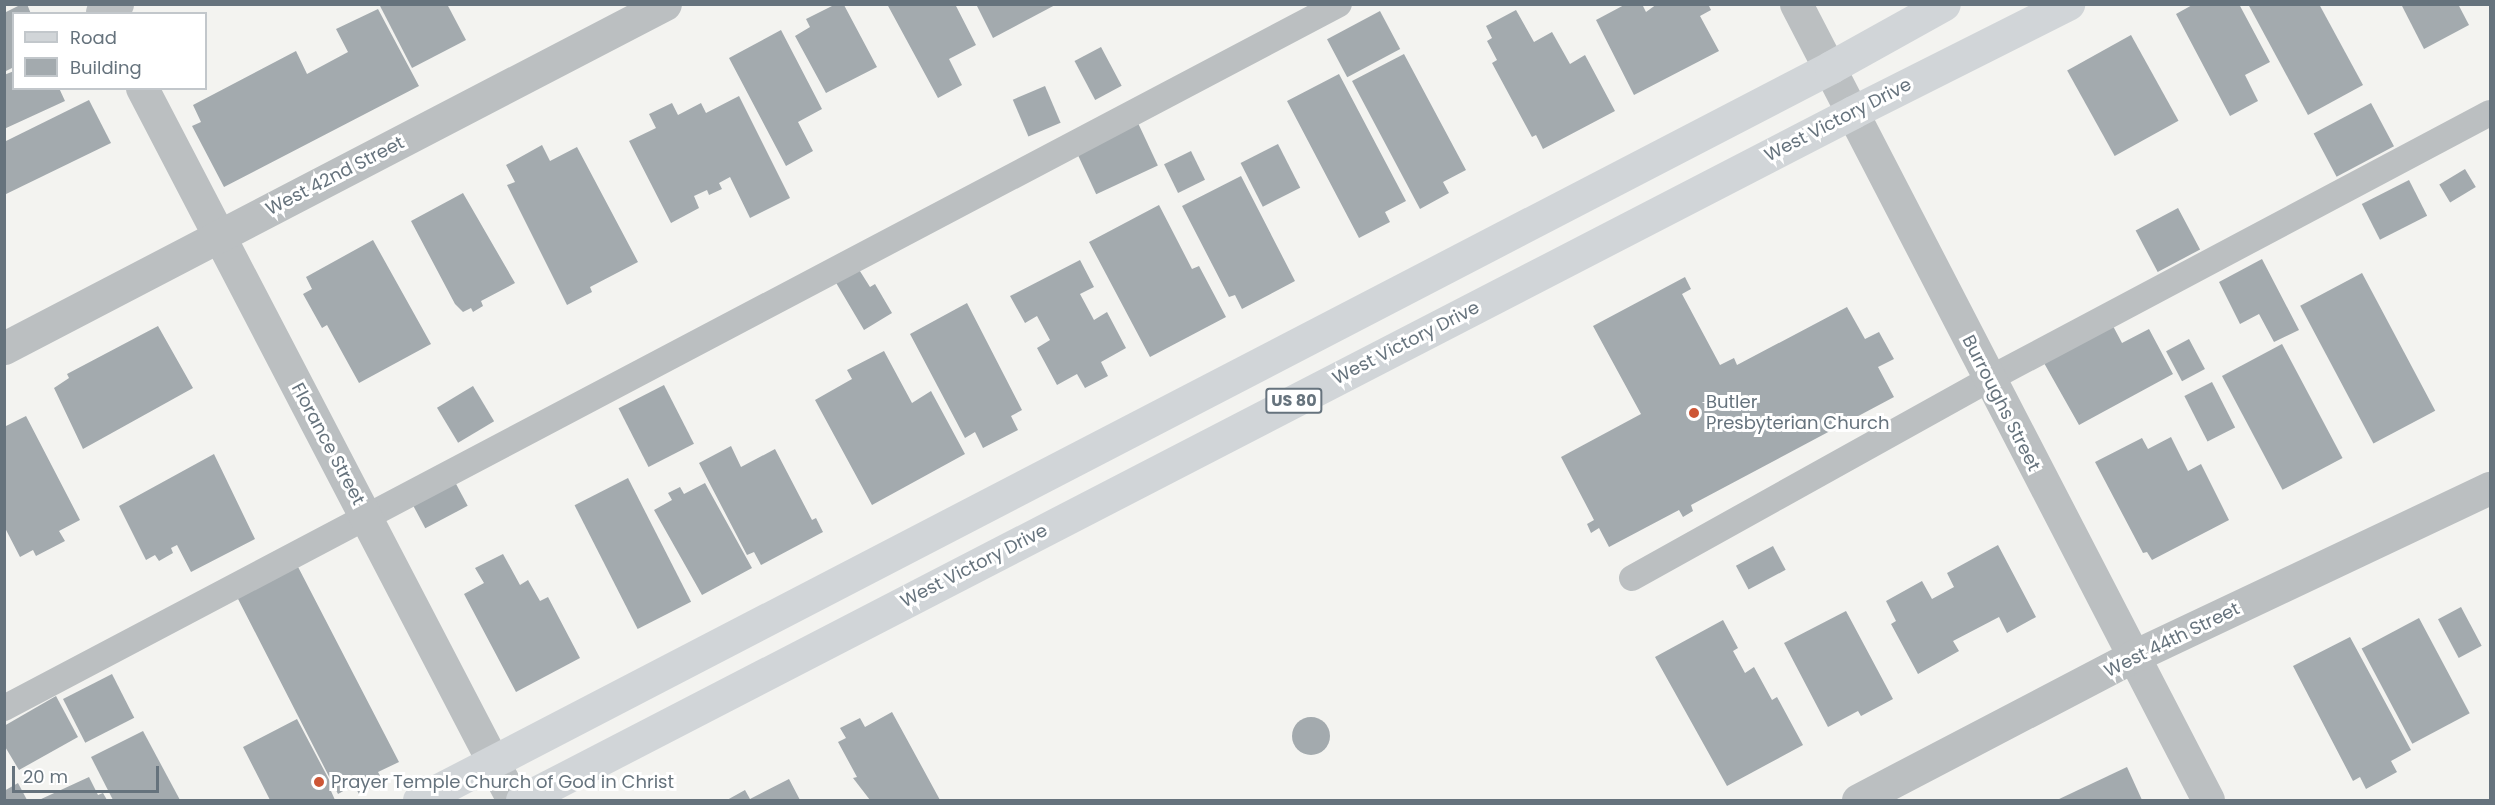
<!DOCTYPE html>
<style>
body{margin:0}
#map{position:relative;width:2495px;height:805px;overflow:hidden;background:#f3f3f0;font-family:Poppins,sans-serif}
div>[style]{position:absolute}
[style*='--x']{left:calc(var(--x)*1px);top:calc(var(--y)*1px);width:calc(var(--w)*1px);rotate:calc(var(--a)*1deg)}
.building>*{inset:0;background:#a3aaae;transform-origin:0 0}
.round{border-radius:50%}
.service>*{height:26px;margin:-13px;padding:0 13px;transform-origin:13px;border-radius:13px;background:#bbbfc1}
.minor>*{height:33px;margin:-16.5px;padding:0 16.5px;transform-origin:16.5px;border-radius:16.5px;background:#bbbfc1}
.primary>*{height:33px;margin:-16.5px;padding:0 16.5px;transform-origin:16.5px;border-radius:16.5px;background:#d1d5d8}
.dots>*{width:16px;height:16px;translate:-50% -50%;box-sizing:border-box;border:3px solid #fff;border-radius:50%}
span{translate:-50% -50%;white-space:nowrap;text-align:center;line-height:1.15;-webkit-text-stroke:6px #fff;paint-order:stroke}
.shield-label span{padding:2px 4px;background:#fff;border:2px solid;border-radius:4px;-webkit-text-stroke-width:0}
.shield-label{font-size:16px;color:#66737d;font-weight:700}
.street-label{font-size:18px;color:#66737d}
.poi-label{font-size:18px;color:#66737d}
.left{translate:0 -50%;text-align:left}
.frame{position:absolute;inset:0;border:6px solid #66737d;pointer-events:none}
.legend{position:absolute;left:12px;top:12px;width:195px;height:78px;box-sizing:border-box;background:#fff;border:2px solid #c2c7cb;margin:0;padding:8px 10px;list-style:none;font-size:18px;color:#66737d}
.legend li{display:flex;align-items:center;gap:12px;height:30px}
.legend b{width:30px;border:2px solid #c2c7cb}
.scale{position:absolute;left:12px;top:766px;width:147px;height:27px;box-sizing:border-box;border:3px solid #66737d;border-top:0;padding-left:8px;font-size:18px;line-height:21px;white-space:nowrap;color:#66737d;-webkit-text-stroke:4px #fff;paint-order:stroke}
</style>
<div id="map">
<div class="building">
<div style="clip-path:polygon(22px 4px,27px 4px,31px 14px,14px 14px,14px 67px,4px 72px,4px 13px)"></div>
<div style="clip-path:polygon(379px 4px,447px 4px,466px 40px,412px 68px)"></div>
<div style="clip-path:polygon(887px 4px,955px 4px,976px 45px,949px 59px,962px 85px,938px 98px)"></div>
<div style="clip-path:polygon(976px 4px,1057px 4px,993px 38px)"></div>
<div style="clip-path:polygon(1626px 4px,1642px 4px,1646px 12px,1657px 4px,1708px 4px,1711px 10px,1700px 16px,1719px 51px,1634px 95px,1596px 20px)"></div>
<div style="clip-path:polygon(2194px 4px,2239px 4px,2270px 62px,2245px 75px,2258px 101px,2230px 116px,2176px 14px)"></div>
<div style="clip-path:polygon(2248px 4px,2319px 4px,2363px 85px,2308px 115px)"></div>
<div style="clip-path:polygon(2401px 4px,2458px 4px,2469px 25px,2424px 49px)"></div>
<div style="clip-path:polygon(834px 5px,844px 5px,877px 67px,826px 93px,795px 36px,810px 27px,806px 19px)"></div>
<div style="clip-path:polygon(378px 9px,419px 86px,224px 187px,192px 126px,201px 122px,193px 105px,296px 51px,307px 74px,348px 52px,336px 29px)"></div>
<div style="clip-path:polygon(1516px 10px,1534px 42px,1552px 32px,1570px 64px,1585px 55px,1615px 111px,1543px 149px,1536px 135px,1532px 137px,1492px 63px,1497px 60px,1487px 41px,1492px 38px,1486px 26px)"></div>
<div style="left:1380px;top:11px;width:43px;height:60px;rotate:62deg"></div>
<div style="clip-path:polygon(781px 30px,822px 109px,798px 122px,813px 151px,786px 166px,729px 58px)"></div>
<div style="left:2131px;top:35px;width:98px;height:73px;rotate:61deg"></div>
<div style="left:1101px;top:47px;width:44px;height:30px;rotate:62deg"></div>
<div style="clip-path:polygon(1404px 54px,1466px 170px,1443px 182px,1449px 193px,1420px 209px,1352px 81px)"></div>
<div style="clip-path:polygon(14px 71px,14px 88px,59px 88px,65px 101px,4px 129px,4px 75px)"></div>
<div style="clip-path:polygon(1339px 74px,1406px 201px,1385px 212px,1390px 222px,1359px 238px,1287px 101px)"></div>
<div style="left:1045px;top:86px;width:40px;height:35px;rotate:67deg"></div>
<div style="clip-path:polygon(739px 96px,790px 198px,750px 218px,730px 177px,719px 183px,722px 189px,709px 195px,707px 190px,694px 196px,699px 208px,671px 223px,629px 141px,656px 128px,649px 114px,672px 103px,678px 115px,701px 103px,706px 113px)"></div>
<div style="clip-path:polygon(89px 100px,111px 143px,4px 195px,4px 142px)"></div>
<div style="left:2371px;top:103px;width:49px;height:65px;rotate:62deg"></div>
<div style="left:1138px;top:123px;width:47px;height:68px;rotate:65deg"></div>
<div style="left:1278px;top:144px;width:49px;height:42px;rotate:63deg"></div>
<div style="clip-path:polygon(542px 145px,550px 161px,577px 147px,638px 262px,590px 287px,592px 292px,567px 305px,507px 185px,515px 182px,506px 165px)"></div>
<div style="left:1191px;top:151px;width:32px;height:30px;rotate:64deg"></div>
<div style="left:2465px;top:169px;width:21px;height:30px;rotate:59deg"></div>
<div style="clip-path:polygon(1241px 176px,1295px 281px,1242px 309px,1235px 295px,1229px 297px,1182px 206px)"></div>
<div style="left:2409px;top:180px;width:40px;height:53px;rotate:63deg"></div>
<div style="clip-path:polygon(463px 193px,515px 283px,481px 301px,483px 306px,473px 312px,471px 308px,463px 312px,455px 304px,411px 221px)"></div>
<div style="clip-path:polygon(1159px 205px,1192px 269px,1199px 266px,1226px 317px,1150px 357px,1089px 242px)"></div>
<div style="left:2178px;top:208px;width:47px;height:48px;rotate:62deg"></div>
<div style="clip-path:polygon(373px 240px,431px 344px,359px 383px,327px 325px,322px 328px,303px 294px,312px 289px,306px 277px)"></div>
<div style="clip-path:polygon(2262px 259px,2299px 330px,2274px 342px,2259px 314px,2240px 324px,2219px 282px)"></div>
<div style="clip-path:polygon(1080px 260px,1094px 287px,1080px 294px,1094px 320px,1107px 312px,1126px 348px,1101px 362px,1108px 376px,1085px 388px,1077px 374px,1057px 385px,1037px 348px,1050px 340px,1037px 316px,1025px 323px,1010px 296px)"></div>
<div style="clip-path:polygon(858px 268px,870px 287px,875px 284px,892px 313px,864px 330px,835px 281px)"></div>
<div style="left:2362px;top:273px;width:156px;height:70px;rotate:62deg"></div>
<div style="clip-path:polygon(1685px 277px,1691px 289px,1682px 294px,1720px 365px,1734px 358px,1737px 365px,1847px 307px,1865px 339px,1879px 332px,1894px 359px,1878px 367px,1894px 397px,1691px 505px,1693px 511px,1683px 517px,1679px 510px,1609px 547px,1599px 528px,1591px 533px,1587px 524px,1594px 520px,1561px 457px,1641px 414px,1593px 326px)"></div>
<div style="clip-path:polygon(967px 303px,1022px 410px,1011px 416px,1018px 430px,983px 448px,975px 432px,965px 438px,910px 334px)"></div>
<div style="clip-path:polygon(158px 326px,193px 388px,83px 449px,54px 388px,69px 378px,67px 374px)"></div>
<div style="clip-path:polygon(2113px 326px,2122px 343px,2149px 329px,2173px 374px,2079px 425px,2044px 363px)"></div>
<div style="left:2189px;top:339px;width:34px;height:26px;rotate:62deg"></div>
<div style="left:2282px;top:344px;width:129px;height:68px;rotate:62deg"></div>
<div style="clip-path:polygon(884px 351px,912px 403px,931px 391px,965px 454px,872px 505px,815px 400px,852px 379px,847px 370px)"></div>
<div style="left:2212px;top:382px;width:51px;height:31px;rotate:63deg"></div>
<div style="left:664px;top:385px;width:66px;height:51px;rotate:63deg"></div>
<div style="left:473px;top:386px;width:41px;height:42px;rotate:59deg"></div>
<div style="clip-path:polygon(26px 416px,80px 520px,59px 531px,65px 541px,36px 556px,33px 550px,20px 557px,4px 526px,4px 427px)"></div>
<div style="clip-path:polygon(2171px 437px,2188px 471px,2201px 464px,2229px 520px,2152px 560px,2147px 552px,2143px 553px,2095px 462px,2142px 438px,2148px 449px)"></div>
<div style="clip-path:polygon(731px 446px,741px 467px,775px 449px,812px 520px,816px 518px,823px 532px,761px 565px,754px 552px,747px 555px,699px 463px)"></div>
<div style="clip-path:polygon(214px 454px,255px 539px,191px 572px,177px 545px,171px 548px,173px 553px,159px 561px,155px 555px,146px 560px,119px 506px)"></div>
<div style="left:628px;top:478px;width:139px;height:60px;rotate:63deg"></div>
<div style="left:455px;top:482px;width:27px;height:48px;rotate:62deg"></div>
<div style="clip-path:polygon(705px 483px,752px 568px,702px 595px,654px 510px,672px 500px,668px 493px,680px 487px,684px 494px)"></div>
<div style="clip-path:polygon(1998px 545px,2036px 617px,2007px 633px,1999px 617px,1953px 641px,1959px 651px,1918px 674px,1891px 624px,1896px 621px,1886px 601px,1922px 581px,1932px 599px,1954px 587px,1947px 573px)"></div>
<div style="left:1773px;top:546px;width:27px;height:42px;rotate:62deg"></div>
<div style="clip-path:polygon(503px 554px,520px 585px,528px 580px,540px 601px,548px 597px,580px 658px,516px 692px,464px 594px,484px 583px,475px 568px)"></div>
<div style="clip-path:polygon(296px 563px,399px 762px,378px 772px,383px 781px,359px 794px,354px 785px,338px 794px,236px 595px)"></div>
<div style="left:2461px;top:607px;width:44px;height:26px;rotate:62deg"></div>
<div style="clip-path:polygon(1846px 611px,1893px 699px,1861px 716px,1858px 711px,1828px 727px,1784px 643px)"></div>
<div style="left:2419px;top:618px;width:108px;height:65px;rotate:62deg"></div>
<div style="clip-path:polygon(1723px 620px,1738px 648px,1733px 651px,1745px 673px,1754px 667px,1772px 700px,1777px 697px,1803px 745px,1727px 786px,1655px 657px)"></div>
<div style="clip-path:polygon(2350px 637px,2411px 750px,2391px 761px,2397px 772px,2366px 789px,2360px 777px,2353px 781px,2293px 666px)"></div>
<div style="left:112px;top:674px;width:49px;height:55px;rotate:63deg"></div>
<div style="clip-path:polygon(56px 696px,78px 737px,19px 770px,4px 745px,4px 726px)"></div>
<div style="clip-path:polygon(892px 712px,940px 800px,870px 800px,853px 778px,857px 777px,838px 742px,846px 738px,840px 728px,860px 718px,865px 727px)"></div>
<div class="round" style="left:1292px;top:717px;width:38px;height:38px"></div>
<div style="clip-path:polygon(297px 719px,334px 789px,331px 791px,335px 800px,270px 800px,243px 747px)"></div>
<div style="clip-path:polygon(143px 731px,180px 800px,113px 800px,91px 757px)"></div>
<div style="clip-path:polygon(2127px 767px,2142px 800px,2057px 800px)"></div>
<div style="clip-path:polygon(89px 777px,98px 795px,103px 793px,107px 800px,39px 800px)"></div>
<div style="clip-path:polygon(789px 779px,800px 800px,727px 800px,745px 790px,750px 799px)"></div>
<div style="clip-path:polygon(18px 783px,27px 800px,4px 800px,4px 791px)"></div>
</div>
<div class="service">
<div style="--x:1632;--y:578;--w:409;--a:-29.1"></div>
<div style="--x:1989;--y:379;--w:567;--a:-27.97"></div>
<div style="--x:4;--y:708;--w:1509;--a:-27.8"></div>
</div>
<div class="minor">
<div style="--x:1796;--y:4;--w:896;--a:62.63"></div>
<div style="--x:102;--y:12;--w:17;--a:-28"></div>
<div style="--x:142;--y:88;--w:803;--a:62.48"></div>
<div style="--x:4;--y:348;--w:745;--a:-27.49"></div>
<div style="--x:1858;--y:800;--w:309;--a:-27.6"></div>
<div style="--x:2132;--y:657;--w:396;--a:-25.3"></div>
</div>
<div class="primary">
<div style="--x:419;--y:800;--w:1591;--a:-27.43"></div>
<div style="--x:1831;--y:67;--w:129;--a:-29.1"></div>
<div style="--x:522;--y:800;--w:1498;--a:-27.33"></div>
<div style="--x:1853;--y:112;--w:241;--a:-26.7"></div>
</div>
<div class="dots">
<div style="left:1694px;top:413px;background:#cd5636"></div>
<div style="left:319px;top:782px;background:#cd5636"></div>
</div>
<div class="shield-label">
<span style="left:1294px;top:401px">US 80</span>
</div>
<div class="street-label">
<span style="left:1838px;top:120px;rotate:-27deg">West Victory Drive</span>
<span style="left:335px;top:176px;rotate:-27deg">West 42nd Street</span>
<span style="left:1406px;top:343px;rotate:-27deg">West Victory Drive</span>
<span style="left:2001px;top:403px;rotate:63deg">Burroughs Street</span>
<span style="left:328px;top:444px;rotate:62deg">Florance Street</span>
<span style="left:974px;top:566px;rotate:-27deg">West Victory Drive</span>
<span style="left:2172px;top:640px;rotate:-26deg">West 44th Street</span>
</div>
<div class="poi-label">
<span class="left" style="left:1706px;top:413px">Butler<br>Presbyterian Church</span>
<span class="left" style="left:331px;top:782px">Prayer Temple Church of God in Christ</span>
</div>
<div class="frame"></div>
<ul class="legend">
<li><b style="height:8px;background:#d1d5d8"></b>Road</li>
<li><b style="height:16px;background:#a3aaae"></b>Building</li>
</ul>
<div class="scale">20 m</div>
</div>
